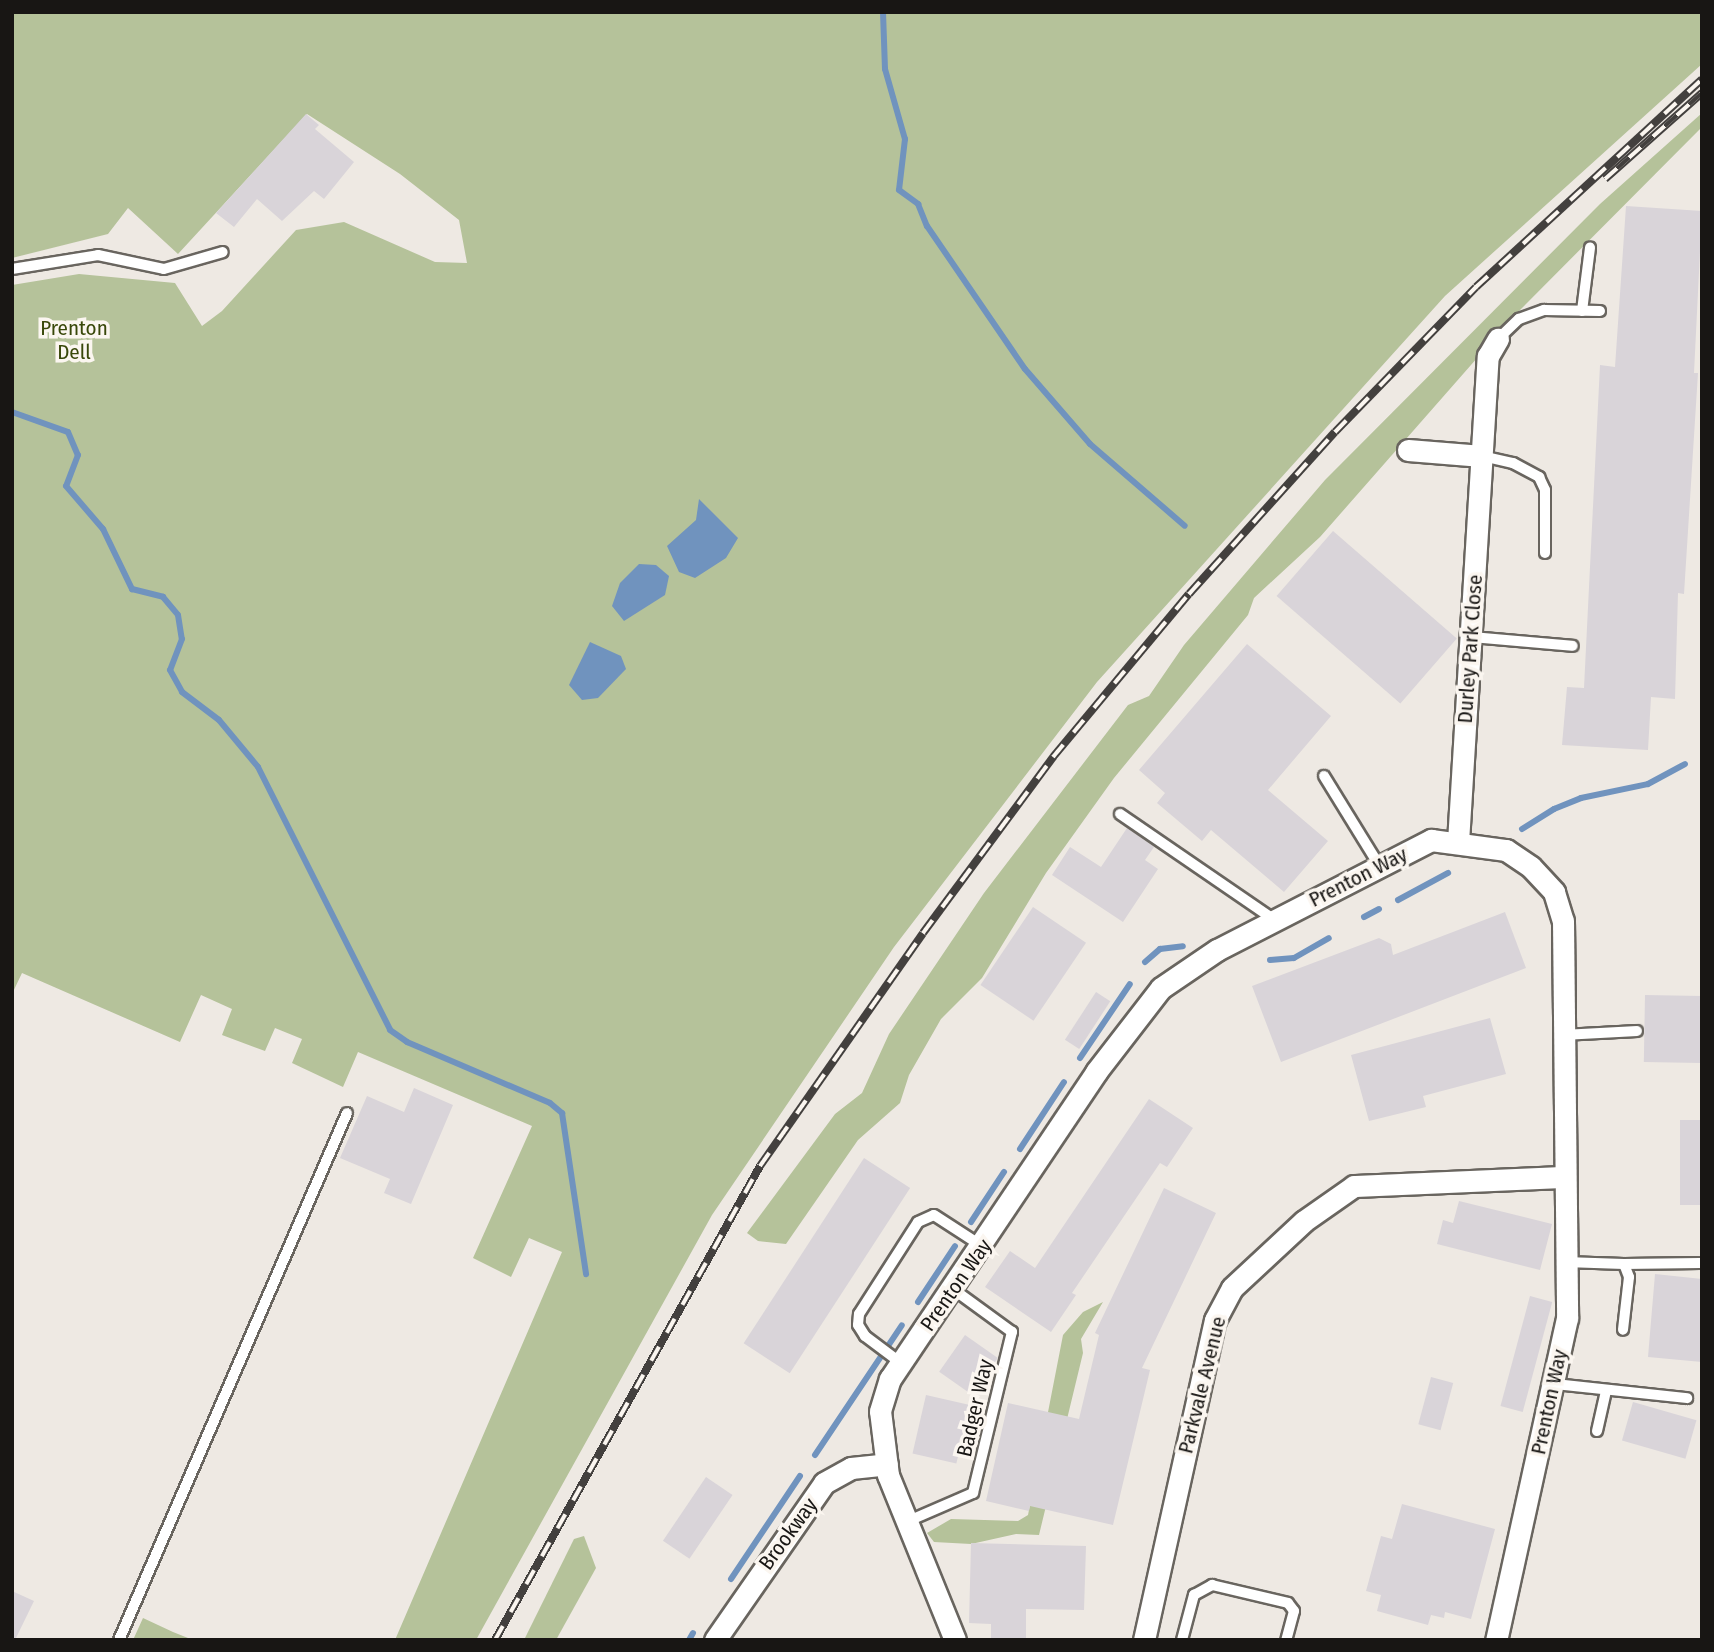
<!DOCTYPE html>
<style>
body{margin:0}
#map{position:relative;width:1714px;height:1652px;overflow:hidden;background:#eee9e3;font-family:"Fira Sans Condensed",sans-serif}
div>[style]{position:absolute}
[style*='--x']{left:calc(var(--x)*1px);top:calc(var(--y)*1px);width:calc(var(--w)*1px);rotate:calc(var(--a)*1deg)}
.green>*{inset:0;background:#b5c29a}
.water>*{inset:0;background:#7093be}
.stream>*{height:6px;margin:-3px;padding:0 3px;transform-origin:3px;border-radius:3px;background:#7093be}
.building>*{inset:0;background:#d9d4d9;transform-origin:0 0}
.roads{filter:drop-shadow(2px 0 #69655f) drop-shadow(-2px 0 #69655f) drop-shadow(0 2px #69655f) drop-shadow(0 -2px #69655f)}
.service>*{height:10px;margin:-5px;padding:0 5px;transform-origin:5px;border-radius:5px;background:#fff}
.minor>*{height:21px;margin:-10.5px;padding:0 10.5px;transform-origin:10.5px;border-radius:10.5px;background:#fff}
.rail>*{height:8px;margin-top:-4px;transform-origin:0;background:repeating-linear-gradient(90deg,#fbf6f0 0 16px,#43403e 0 32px);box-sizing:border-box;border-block:2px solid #43403e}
span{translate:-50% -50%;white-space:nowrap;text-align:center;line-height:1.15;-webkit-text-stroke:7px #fbf6f0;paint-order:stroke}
.park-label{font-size:21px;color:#39480a}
.street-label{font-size:21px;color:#181614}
.frame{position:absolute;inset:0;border:14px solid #181614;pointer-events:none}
</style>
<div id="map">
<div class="green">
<div style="clip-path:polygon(12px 12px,1702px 12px,1702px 64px,1445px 296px,1097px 682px,894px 947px,712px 1215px,476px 1640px,395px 1640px,562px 1252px,529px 1238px,511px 1277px,473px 1258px,532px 1126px,358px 1052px,343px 1087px,292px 1063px,302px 1039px,275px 1028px,265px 1051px,222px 1035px,232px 1009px,201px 995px,180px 1042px,22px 973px,12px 994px,12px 285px,79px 274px,175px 283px,202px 326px,222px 311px,296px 230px,344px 222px,435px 262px,467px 263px,459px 220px,400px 174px,307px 114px,178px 254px,128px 208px,108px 234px,12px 258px)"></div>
<div style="clip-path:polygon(1702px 113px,1702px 127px,1514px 316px,1320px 537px,1254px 598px,1248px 615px,1114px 778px,1046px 873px,982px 978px,941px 1019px,909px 1075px,900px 1103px,858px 1140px,786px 1244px,758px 1241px,747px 1233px,835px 1114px,862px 1093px,889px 1034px,984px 893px,1128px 705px,1149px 696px,1184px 645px,1325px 480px,1600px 204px)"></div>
<div style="clip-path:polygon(1103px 1302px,1081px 1339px,1083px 1353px,1039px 1535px,1016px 1534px,971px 1544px,934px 1542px,927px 1533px,951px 1519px,1018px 1521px,1028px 1515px,1063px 1335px,1083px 1312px)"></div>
<div style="clip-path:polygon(584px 1536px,596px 1568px,556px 1640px,524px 1640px,574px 1539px)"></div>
<div style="clip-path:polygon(143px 1618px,173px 1632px,193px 1640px,133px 1640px)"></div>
</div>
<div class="water">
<div style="clip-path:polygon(699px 499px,738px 538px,726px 558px,695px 578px,679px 572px,667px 546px,696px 520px)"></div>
<div style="clip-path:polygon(639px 564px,656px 565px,669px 576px,665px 595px,624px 621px,612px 606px,620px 583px)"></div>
<div style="clip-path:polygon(590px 642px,621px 656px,626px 669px,598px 698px,582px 700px,569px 685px)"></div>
</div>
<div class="stream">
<div style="--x:883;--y:12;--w:57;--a:88"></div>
<div style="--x:885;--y:69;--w:73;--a:74.1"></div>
<div style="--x:905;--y:139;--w:51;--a:96.7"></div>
<div style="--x:899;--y:190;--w:24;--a:36"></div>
<div style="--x:918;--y:204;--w:24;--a:68"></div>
<div style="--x:927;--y:226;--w:173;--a:55.6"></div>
<div style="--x:1025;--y:369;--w:99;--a:49.1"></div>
<div style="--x:1090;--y:444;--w:125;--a:40.8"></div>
<div style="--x:12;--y:412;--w:59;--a:19.7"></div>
<div style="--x:68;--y:432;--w:25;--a:67"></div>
<div style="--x:78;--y:455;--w:33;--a:111"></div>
<div style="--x:66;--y:486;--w:57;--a:49.3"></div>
<div style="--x:103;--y:529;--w:67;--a:64.2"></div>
<div style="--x:132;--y:589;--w:32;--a:14"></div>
<div style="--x:163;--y:597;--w:23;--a:50"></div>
<div style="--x:178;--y:615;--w:24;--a:81"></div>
<div style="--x:182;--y:639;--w:33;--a:111"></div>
<div style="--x:170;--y:670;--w:25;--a:61"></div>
<div style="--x:182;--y:692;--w:46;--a:37.1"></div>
<div style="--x:219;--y:720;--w:61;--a:50.3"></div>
<div style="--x:258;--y:767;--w:294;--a:63.3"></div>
<div style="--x:390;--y:1030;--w:21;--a:35"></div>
<div style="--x:407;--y:1042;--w:155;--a:23.1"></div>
<div style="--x:550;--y:1103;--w:16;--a:40"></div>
<div style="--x:562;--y:1113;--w:163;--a:81.5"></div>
<div style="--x:1522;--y:829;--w:38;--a:-32"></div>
<div style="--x:1554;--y:809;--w:29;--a:-22"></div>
<div style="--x:1581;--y:798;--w:68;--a:-11.8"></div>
<div style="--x:1648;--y:784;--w:42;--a:-28.4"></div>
<div style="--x:1398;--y:900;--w:57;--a:-28.4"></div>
<div style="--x:1364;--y:917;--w:17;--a:-28"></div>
<div style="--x:1270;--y:960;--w:24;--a:-5"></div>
<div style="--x:1294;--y:958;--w:40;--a:-29.7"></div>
<div style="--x:1145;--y:962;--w:20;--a:-41"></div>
<div style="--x:1160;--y:949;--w:23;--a:-7"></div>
<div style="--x:1080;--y:1058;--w:89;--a:-56"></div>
<div style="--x:1020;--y:1149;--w:80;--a:-56.7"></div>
<div style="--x:971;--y:1222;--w:60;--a:-56.6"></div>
<div style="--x:918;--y:1302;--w:67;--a:-56.5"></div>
<div style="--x:815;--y:1455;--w:156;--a:-56.2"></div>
<div style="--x:731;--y:1579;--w:124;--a:-56.2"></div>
<div style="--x:689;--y:1640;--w:8;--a:-60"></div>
</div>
<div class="building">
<div style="clip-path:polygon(306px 114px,319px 125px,315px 129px,354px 162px,324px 199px,314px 191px,282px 221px,257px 199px,234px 227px,216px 213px)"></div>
<div style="clip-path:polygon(1626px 206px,1702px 211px,1694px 373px,1698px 373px,1684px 594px,1678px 593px,1675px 699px,1651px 697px,1648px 750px,1562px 745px,1567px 687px,1584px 688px,1600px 365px,1615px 367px)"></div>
<div style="left:1333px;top:531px;width:164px;height:86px;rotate:41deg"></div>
<div style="clip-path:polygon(1247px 644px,1331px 716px,1268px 790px,1328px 841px,1284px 892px,1211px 830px,1202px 841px,1157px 803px,1165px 793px,1139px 770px)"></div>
<div style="clip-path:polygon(1127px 828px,1154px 847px,1145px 860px,1158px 869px,1123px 922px,1052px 875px,1070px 847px,1101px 867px)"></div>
<div style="left:1033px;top:907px;width:64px;height:94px;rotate:34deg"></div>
<div style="clip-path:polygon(1505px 912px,1526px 968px,1281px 1062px,1252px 986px,1379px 938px,1391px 944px,1393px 955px)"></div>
<div style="left:1096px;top:992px;width:17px;height:57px;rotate:33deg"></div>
<div style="left:1645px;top:995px;width:57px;height:67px;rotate:1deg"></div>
<div style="clip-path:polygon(1490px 1018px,1506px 1074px,1423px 1096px,1426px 1107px,1369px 1121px,1351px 1055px)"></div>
<div style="clip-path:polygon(414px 1088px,453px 1105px,411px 1204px,384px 1193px,390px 1179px,340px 1158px,367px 1096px,404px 1112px)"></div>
<div style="clip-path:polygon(1149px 1099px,1193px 1128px,1167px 1167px,1160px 1163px,1072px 1293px,1076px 1295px,1051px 1332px,985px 1287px,1010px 1251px,1035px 1268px)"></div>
<div style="left:1680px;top:1120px;width:22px;height:85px"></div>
<div style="left:864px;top:1158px;width:55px;height:221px;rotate:33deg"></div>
<div style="clip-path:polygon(1164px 1188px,1216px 1213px,1142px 1368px,1150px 1370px,1113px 1525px,1030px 1506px,1029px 1511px,986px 1501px,1008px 1403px,1079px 1419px,1099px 1335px,1095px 1333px)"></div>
<div style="clip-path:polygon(1459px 1201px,1552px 1224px,1540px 1270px,1437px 1244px,1443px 1220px,1453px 1223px)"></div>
<div style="clip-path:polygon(1655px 1274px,1702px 1279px,1702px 1362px,1648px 1357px)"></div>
<div style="left:1530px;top:1296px;width:23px;height:114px;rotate:15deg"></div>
<div style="left:965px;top:1335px;width:40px;height:45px;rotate:35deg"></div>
<div style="left:1431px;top:1377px;width:23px;height:49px;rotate:15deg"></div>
<div style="left:926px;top:1395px;width:45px;height:60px;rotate:13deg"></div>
<div style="left:1633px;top:1402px;width:66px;height:40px;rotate:16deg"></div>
<div style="left:706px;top:1477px;width:32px;height:77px;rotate:34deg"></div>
<div style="clip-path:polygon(1402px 1504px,1495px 1529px,1471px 1619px,1445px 1612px,1444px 1618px,1431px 1615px,1428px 1625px,1377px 1611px,1381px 1595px,1366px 1591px,1381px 1536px,1392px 1539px)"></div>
<div style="clip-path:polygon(971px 1543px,1086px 1546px,1084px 1610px,1026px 1609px,1026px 1640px,991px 1640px,991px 1624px,969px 1623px)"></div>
<div style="clip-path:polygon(12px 1591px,34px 1601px,15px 1640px,12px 1640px)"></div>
</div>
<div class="roads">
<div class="service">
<div style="--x:12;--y:269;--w:87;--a:-9.2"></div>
<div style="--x:98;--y:255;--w:67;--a:12"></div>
<div style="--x:164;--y:269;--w:61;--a:-16.1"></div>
<div style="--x:1582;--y:311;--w:64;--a:-82.8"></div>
<div style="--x:1498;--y:339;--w:29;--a:-44"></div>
<div style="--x:1519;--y:319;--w:27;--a:-20"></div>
<div style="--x:1544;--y:310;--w:56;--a:1"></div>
<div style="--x:1482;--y:456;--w:32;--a:13"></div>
<div style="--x:1513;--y:463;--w:30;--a:28"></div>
<div style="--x:1539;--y:477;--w:14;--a:65"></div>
<div style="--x:1545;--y:490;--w:63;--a:90"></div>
<div style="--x:1471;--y:637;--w:102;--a:5"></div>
<div style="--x:1324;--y:776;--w:105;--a:58.3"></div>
<div style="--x:1120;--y:814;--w:188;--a:34.4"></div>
<div style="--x:1563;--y:1035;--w:74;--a:-3.1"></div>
<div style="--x:1565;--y:1262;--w:59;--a:1.9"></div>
<div style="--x:1624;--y:1264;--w:14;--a:69"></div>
<div style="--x:1629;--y:1277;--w:53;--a:96.5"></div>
<div style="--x:1624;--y:1264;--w:76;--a:-0.8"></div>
<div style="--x:901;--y:1363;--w:45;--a:-143.1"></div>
<div style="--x:865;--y:1336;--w:13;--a:-122"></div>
<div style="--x:858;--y:1325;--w:11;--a:-85"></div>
<div style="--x:859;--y:1314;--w:109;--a:-57.3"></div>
<div style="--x:918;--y:1222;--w:17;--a:-24"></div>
<div style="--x:934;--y:1215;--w:57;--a:32.9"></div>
<div style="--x:1555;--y:1384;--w:133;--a:6.1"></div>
<div style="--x:1597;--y:1431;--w:41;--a:-77.3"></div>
<div style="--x:906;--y:1522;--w:73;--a:-23.4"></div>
<div style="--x:973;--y:1493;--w:166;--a:-76.4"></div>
<div style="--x:1012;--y:1332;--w:73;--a:-143.9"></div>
<div style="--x:119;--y:1640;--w:574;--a:-66.6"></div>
<div style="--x:1182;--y:1640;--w:47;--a:-75.1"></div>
<div style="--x:1194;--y:1595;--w:21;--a:-29"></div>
<div style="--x:1212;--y:1585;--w:78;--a:13.3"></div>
<div style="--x:1288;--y:1603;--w:10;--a:53"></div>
<div style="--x:1294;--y:1611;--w:30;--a:105"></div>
</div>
<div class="minor">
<div style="--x:1408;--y:450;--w:74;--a:4.6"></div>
<div style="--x:1458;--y:842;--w:487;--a:-86.5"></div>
<div style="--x:1488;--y:356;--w:20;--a:-60"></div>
<div style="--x:715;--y:1640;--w:191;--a:-55.2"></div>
<div style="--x:824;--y:1483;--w:31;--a:-29"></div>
<div style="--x:851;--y:1468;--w:36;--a:-6"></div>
<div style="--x:955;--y:1640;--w:178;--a:-112.1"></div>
<div style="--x:888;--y:1475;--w:64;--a:-97.1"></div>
<div style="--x:880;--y:1411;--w:34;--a:-73"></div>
<div style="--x:890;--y:1379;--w:370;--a:-56.1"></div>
<div style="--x:1096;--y:1072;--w:106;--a:-52.3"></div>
<div style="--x:1161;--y:988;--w:68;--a:-34.2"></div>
<div style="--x:1217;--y:950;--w:241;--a:-27.2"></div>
<div style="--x:1431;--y:840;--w:76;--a:7.6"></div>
<div style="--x:1506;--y:850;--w:30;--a:34"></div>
<div style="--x:1531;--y:867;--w:34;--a:47"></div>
<div style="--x:1554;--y:892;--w:30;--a:73"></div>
<div style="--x:1563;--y:921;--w:397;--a:89.4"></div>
<div style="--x:1567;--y:1318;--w:330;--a:102.4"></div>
<div style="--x:1144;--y:1640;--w:328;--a:-77.5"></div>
<div style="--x:1215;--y:1320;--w:36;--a:-62"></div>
<div style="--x:1232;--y:1288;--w:98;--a:-42.9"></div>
<div style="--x:1304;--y:1221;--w:61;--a:-35"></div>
<div style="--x:1354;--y:1186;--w:209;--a:-2.5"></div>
</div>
</div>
<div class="rail">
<div style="--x:1605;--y:179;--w:130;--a:-41.6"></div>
<div style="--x:495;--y:1640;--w:543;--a:-60.79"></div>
<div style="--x:760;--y:1166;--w:284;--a:-55"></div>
<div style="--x:923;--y:933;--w:219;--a:-53.5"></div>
<div style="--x:1053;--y:757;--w:212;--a:-50.2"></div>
<div style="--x:1189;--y:594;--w:218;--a:-48"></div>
<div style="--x:1335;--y:432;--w:202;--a:-45.8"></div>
<div style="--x:1476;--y:287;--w:307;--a:-42.6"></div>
</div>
<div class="park-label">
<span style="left:74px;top:340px">Prenton<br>Dell</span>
</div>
<div class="street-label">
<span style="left:1470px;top:649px;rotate:-86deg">Durley Park Close</span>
<span style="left:1358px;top:877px;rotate:-27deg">Prenton Way</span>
<span style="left:956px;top:1285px;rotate:-55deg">Prenton Way</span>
<span style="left:1202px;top:1385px;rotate:-76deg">Parkvale Avenue</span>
<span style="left:1549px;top:1402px;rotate:-78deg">Prenton Way</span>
<span style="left:975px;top:1408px;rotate:-77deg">Badger Way</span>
<span style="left:788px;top:1534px;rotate:-54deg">Brookway</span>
</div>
<div class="frame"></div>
</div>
